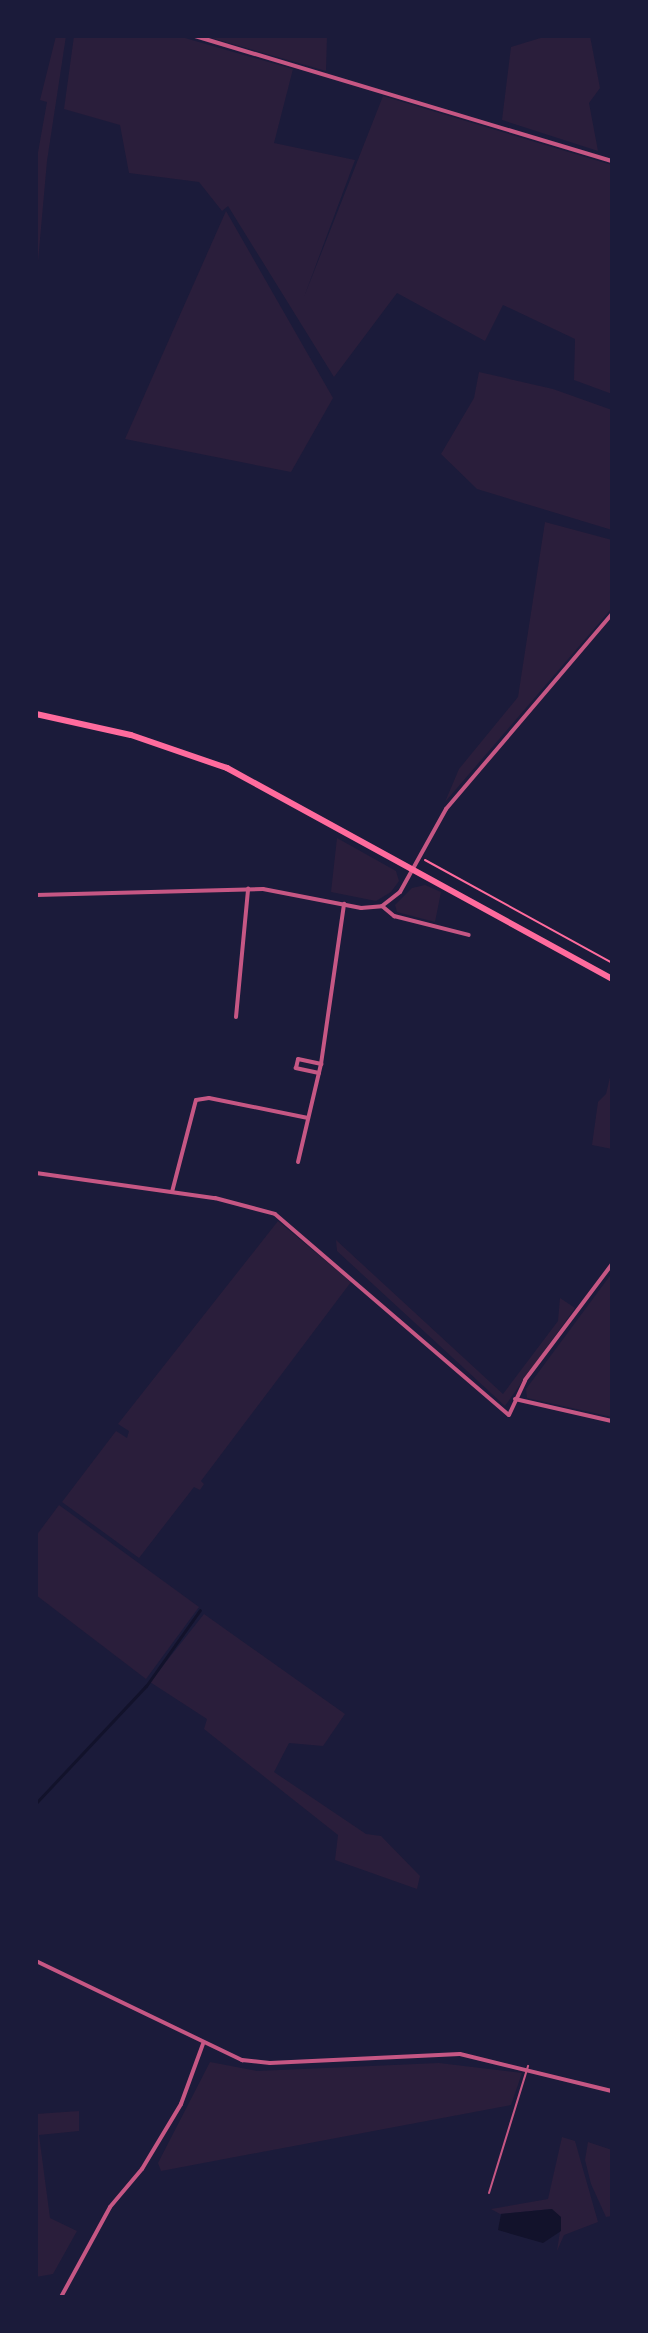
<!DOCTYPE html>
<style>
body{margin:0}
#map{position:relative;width:648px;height:2333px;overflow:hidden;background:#1b1b3a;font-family:"Roboto Serif",serif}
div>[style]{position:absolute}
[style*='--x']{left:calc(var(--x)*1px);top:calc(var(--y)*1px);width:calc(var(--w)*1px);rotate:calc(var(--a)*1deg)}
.green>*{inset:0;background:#2a1e3b}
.water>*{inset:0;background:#12122b}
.stream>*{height:3px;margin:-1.5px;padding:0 1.5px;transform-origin:1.5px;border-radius:1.5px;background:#12122b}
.path>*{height:2px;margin:-1px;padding:0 1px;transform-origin:1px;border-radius:1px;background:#ff6b9d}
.service>*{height:2px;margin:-1px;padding:0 1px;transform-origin:1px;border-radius:1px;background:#c65784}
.minor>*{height:4px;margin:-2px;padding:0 2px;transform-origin:2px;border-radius:2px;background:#c65784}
.secondary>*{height:6px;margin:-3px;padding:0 3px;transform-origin:3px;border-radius:3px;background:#ff6b9d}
span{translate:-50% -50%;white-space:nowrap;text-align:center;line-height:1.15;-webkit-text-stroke:7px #1b1b3a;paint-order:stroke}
.frame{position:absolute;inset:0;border:38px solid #1b1b3a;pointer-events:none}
</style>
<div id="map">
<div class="green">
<div style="clip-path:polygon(56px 36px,66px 36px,47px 161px,36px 284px,37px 158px,47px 102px,40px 100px)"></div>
<div style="clip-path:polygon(74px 36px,178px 36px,293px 69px,274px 143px,355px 160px,304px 297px,383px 96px,612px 165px,612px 394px,574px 380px,575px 339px,503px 305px,485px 341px,397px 293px,334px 377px,228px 206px,222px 211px,199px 182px,129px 173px,120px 125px,64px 109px)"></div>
<div style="clip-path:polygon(205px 36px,327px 36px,326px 71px)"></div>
<div style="clip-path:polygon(547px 36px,590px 36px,600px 88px,589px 103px,598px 151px,502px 120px,511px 47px)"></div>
<div style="clip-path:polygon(226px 211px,333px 398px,291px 472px,125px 439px)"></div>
<div style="clip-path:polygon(479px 372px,553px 389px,612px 410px,612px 530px,477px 489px,441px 454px,474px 398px)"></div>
<div style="clip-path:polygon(545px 522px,612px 540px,612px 608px,445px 802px,459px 769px,518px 697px)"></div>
<div style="clip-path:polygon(337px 838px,396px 871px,399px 881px,391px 892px,376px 901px,331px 892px)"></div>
<div style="clip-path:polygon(425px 885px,441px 892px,435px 922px,397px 912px,395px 905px,412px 888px)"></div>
<div style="clip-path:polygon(612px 1069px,612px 1149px,592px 1145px,598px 1102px,606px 1094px)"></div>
<div style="clip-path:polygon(278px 1221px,351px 1282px,201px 1481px,204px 1484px,200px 1490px,194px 1487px,139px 1558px,62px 1502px,116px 1431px,127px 1438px,129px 1431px,118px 1424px)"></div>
<div style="clip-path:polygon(336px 1240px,503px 1394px,558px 1321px,560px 1298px,575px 1308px,505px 1406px,337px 1251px)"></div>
<div style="clip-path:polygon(612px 1273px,612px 1417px,527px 1398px,526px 1389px)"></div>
<div style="clip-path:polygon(59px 1505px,199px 1607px,146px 1679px,36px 1595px,36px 1536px)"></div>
<div style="clip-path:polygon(204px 1614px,345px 1714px,323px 1746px,289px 1743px,274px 1772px,366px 1834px,381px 1836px,420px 1876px,417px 1889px,335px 1860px,338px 1835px,204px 1729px,207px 1719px,150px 1682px)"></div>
<div style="clip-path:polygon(210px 2062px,257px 2071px,439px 2063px,522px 2073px,511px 2105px,161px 2171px,158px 2163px)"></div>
<div style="clip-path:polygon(79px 2111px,79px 2131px,39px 2135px,50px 2218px,77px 2231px,53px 2274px,36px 2277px,36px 2114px)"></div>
<div style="clip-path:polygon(562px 2137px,575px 2141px,598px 2222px,564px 2235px,557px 2251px,560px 2231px,552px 2209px,500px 2214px,491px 2209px,548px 2199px)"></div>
<div style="clip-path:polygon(588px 2142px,612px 2150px,612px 2216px,606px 2217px,591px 2184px,585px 2160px)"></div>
</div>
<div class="water">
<div style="clip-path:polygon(552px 2209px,561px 2217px,561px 2231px,543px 2243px,498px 2230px,501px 2214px)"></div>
</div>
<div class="stream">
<div style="--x:36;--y:1803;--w:161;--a:-46.8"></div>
<div style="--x:146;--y:1686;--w:93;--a:-54.6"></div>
</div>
<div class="path">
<div style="--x:425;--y:860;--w:213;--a:28.8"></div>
</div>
<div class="service">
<div style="--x:489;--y:2193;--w:133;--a:-72.9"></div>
</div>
<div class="minor">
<div style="--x:195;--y:36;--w:435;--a:16.7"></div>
<div style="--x:36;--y:895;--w:227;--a:-1.5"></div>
<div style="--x:263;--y:889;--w:100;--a:11"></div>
<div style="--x:361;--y:908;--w:21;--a:-5"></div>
<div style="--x:382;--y:906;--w:23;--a:-38"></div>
<div style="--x:400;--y:892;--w:95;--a:-61"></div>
<div style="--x:446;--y:809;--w:256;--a:-49.6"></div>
<div style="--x:382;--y:906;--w:16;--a:40"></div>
<div style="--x:394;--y:916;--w:77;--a:14.2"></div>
<div style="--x:236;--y:1017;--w:129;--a:-84.6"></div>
<div style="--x:319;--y:1073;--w:24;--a:-168"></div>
<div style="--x:296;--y:1068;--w:9;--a:-77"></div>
<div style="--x:298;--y:1059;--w:24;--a:12"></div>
<div style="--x:298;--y:1162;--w:101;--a:-76.8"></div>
<div style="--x:321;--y:1064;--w:162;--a:-81.8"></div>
<div style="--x:36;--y:1173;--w:181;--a:8"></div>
<div style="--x:215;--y:1198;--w:62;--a:14.9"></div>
<div style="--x:275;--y:1214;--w:308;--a:40.7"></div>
<div style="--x:509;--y:1415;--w:38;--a:-65"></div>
<div style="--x:525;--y:1380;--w:145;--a:-53.1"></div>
<div style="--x:172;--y:1192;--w:95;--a:-75.4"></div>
<div style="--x:196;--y:1100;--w:13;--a:-9"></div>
<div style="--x:209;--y:1098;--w:101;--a:11.4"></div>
<div style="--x:515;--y:1399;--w:99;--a:12.8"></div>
<div style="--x:36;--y:1961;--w:229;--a:25.7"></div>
<div style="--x:242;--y:2060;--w:28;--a:6"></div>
<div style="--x:270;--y:2063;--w:190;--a:-2.7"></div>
<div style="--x:460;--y:2054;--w:156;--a:13.7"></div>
<div style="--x:61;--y:2297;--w:102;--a:-61.4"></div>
<div style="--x:110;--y:2207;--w:50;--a:-49.9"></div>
<div style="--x:142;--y:2169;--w:76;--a:-59"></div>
<div style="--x:181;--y:2104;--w:64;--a:-69.9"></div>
</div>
<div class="secondary">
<div style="--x:36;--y:714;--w:97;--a:12.5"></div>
<div style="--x:131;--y:735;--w:102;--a:19"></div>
<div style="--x:227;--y:768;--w:439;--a:28.7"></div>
</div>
<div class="frame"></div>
</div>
